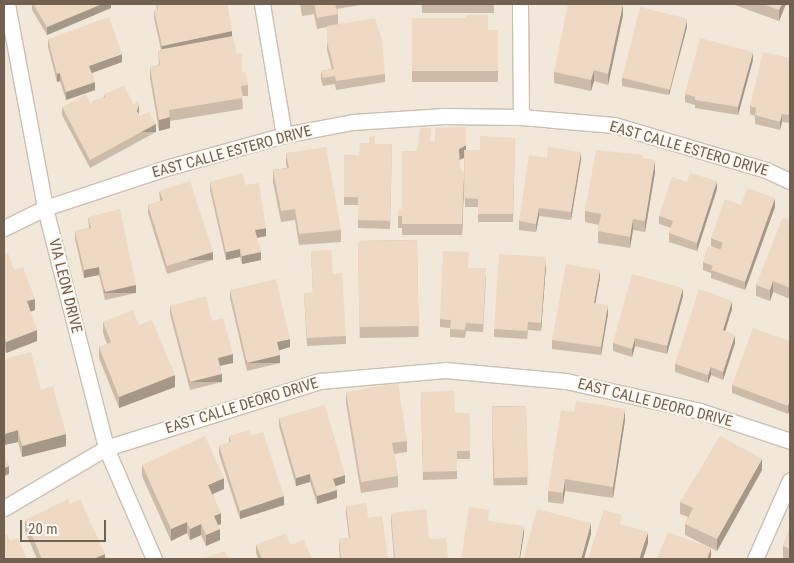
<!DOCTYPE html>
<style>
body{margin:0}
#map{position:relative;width:794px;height:563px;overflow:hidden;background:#faf6ea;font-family:"Roboto Condensed",sans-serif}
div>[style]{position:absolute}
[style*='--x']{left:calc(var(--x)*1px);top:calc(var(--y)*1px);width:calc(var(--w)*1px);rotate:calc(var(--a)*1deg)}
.residential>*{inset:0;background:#f1e8d9;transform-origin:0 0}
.roads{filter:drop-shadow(1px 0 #cbbfb1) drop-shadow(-1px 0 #cbbfb1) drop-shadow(0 1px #cbbfb1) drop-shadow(0 -1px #cbbfb1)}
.lane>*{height:15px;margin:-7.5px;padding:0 7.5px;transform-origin:7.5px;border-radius:7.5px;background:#fff}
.wall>*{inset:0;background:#ccbba9;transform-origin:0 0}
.shaded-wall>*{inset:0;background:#a69889;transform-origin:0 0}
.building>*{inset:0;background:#edd9c4;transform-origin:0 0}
span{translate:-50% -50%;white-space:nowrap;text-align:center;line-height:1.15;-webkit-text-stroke:4px #fdf9f0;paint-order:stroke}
.street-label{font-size:15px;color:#726050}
.frame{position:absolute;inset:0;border:5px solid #726050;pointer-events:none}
.scale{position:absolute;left:20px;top:520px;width:86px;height:22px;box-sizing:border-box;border:2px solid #726050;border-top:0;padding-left:6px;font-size:15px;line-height:18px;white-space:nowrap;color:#726050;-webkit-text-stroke:4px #fdf9f0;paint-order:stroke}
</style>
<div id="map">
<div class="residential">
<div style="left:4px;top:4px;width:786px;height:555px"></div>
</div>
<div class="roads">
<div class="lane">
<div style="--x:7;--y:4;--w:208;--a:79.4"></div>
<div style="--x:45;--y:208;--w:248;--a:75.7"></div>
<div style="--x:106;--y:448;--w:121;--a:66.6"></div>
<div style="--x:262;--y:4;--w:133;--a:80.5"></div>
<div style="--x:520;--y:4;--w:113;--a:89.5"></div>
<div style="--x:4;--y:228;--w:46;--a:-26"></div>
<div style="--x:45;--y:208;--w:131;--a:-18.3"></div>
<div style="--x:169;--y:167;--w:119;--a:-15.5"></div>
<div style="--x:284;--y:135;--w:70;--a:-10.7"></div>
<div style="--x:353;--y:122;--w:91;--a:-3.8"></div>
<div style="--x:444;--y:116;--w:77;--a:0.7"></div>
<div style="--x:521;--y:117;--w:93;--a:4.9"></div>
<div style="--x:614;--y:125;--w:159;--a:16.5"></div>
<div style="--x:766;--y:170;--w:26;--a:25"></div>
<div style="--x:4;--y:508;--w:118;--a:-30.5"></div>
<div style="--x:106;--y:448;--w:224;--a:-17.4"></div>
<div style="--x:320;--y:381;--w:125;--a:-5"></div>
<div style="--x:445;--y:370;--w:121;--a:5.2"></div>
<div style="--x:566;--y:381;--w:137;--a:12.6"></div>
<div style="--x:700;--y:411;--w:95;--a:18.4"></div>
<div style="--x:755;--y:559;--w:86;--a:-66.1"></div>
</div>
</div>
<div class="wall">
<div style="clip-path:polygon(32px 4px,111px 4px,111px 8px,47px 35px,32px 10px)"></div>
<div style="clip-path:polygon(156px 4px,227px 4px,232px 36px,236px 54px,242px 73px,248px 85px,248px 96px,242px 96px,243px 109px,170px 121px,170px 128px,159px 131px,150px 78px,150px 67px,159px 65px,158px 50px,161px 50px,154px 18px,154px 10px,157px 10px)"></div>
<div style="clip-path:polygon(300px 4px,366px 4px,337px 9px,338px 14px,338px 24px,385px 74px,385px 82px,336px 90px,335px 84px,323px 86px,321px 79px,321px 71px,332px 69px,327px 50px,327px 27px,317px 29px,314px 14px,302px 16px)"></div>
<div style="left:422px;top:4px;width:72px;height:9px"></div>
<div style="clip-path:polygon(732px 4px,786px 4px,779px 21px)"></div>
<div style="clip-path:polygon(623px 15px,608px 85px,594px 81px,591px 91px,554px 83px,554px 72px)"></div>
<div style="clip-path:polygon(412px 18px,488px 30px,498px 30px,498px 82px,412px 82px)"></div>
<div style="clip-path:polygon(687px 27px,669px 95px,622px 86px,622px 78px)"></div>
<div style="clip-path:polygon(48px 39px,122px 62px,92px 73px,95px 90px,66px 100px,60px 81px,57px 82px,48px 47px)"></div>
<div style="clip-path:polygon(790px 58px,790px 123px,782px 122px,780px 130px,755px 124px,755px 116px,750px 114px,750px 106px)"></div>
<div style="clip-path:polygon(753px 60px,738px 115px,695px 108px,695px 105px,685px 102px,685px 94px)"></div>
<div style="clip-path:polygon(104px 94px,134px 105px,139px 112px,138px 114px,156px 132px,90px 168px,62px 115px,62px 107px,91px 105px,104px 97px)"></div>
<div style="clip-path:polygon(515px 138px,513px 222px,478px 222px,478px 207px,465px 207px,464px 158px,459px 160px,460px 168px,464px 184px,462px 235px,402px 235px,402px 228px,398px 228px,398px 209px,402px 209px,417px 151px,430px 141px,466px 150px,480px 150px)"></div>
<div style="clip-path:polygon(392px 144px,390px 229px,358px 228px,358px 205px,344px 205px,344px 155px,359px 156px)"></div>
<div style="clip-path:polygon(286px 153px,341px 230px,341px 242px,299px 245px,295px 220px,281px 222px,273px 182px,273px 170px,287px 168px,286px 164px)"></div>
<div style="clip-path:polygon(547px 158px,581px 160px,571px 220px,539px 216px,536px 232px,519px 230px,519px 221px)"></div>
<div style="clip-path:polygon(643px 158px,655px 172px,645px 232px,633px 230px,630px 248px,598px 243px,598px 231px,599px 225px,585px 222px,585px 211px)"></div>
<div style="clip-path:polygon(210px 182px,266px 236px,257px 238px,261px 260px,242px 264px,240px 257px,226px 260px,210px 190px)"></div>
<div style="clip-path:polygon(687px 182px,717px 189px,697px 251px,669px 242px,669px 233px,671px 228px,659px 224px,659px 216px)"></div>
<div style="clip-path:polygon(159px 191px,213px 260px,167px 274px,148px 213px,148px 205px,160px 201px)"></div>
<div style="clip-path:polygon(741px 205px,775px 207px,745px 290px,711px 278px,711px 273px,703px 270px,703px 262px,720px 250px,711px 246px,711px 238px)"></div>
<div style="clip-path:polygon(88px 217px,136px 293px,105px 300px,99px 275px,84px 278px,75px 239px,75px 231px,89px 228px)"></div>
<div style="clip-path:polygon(790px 220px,790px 299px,773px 292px,770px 301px,756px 296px,756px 285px)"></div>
<div style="left:417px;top:240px;width:97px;height:59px;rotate:89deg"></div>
<div style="clip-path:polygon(311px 251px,346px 336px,346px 344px,307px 346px,304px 293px,313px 293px)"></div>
<div style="clip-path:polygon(4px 255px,14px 270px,35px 310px,30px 311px,37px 341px,6px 353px,4px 347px)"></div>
<div style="clip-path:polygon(546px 266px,541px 331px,528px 330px,527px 339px,494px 337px,494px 329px)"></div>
<div style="clip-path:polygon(468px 268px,486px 276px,483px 332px,466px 331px,465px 338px,450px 337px,450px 328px,440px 327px,440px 319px)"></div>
<div style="clip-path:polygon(600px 278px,595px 303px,608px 314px,601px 355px,552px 349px,552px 340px)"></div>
<div style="clip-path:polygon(230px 290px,290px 347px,279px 350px,280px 363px,247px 371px,230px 298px)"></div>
<div style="clip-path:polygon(683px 296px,667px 354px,635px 346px,632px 357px,613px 351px,613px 343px)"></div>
<div style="clip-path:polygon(170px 306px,212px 321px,233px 363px,220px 366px,222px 382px,190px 390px,170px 314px)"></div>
<div style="clip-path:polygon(732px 309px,725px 331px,735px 343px,723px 380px,711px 375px,708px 383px,675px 372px,675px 364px)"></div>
<div style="clip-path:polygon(103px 322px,139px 325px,175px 387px,119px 408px,99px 358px,99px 347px,107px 344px,103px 333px)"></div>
<div style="clip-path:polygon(790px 341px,790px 408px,788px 414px,732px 393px,732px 385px)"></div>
<div style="clip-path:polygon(41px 390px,66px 446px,22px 457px,18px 442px,4px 445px)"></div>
<div style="clip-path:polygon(346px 392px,407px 441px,407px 452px,394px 454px,398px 476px,398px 487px,361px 493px,346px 403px)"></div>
<div style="clip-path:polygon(421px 392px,455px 413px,469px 413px,470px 459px,457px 459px,457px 479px,423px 480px)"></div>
<div style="left:526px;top:406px;width:79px;height:34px;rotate:89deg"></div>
<div style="clip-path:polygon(279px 418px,345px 483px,336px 486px,337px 498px,317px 504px,310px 482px,296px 486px,279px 426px)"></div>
<div style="clip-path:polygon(625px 420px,613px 498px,565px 491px,563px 504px,548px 502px,548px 491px)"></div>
<div style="clip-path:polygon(251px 435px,284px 505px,240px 519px,219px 454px,219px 446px,229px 443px,229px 436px)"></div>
<div style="clip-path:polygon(142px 465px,224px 489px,213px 494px,221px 524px,218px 525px,220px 540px,206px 546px,201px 535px,190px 540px,187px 533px,171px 541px,142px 476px)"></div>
<div style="clip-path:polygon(762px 470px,717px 551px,685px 535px,685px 524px,688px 517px,680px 514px,680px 502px)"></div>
<div style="clip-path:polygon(70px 504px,105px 559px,37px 559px,25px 531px,25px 520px)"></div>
<div style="clip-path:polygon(346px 506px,368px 518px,388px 559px,340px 559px,339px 547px,339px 539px,349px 538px,346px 514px)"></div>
<div style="clip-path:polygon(391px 513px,429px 539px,448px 559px,394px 559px,391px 521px)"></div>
<div style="clip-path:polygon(790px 528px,790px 559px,787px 559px,783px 557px,783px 546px)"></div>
<div style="clip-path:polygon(256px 545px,290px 545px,312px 559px,258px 559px,256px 553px)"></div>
</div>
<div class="shaded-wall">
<div style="clip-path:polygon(102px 4px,111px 4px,111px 8px,47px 35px,47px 27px)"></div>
<div style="clip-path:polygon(623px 4px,623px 15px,608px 85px,608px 74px)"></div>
<div style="clip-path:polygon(782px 4px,786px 4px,779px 21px,779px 10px)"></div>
<div style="clip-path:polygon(687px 19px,687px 27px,669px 95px,669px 87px)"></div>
<div style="clip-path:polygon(232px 31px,232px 40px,162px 54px,162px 46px)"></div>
<div style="clip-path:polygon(753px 52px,753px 60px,738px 115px,738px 107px)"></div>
<div style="clip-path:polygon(122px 54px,122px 62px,89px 74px,89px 66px)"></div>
<div style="clip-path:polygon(594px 70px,594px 81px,591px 91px,591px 80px)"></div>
<div style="clip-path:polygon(60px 73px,60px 81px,57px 82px,57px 74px)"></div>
<div style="clip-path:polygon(95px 82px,95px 90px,66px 100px,66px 92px)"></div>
<div style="clip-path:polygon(139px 104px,139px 112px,137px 119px,137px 111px)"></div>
<div style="clip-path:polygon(782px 114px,782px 122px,780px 130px,780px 122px)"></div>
<div style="clip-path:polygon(170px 117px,170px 128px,159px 131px,159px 120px)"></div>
<div style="left:156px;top:124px;width:8px;height:75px;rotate:90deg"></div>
<div style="clip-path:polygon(466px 145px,466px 157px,459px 160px,459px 149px)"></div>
<div style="clip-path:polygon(581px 152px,581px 160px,571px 220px,571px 212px)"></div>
<div style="clip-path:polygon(655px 160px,655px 172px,645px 232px,645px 221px)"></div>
<div style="clip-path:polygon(464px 173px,464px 184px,462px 235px,462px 224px)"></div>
<div style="clip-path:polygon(717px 181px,717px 189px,697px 251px,697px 243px)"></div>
<div style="clip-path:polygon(775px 198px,775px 207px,745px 290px,745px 282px)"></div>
<div style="clip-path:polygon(539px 208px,539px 216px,536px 232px,536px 224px)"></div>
<div style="clip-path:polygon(633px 219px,633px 230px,630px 248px,630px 237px)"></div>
<div style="clip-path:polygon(266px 228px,266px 236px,255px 238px,255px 230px)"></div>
<div style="clip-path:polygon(240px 249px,240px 257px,226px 260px,226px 252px)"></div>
<div style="left:213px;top:252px;width:8px;height:48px;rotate:90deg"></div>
<div style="clip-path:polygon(261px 252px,261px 260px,242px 264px,242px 256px)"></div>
<div style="clip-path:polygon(546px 257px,546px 266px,541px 331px,541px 323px)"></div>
<div style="clip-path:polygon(99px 267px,99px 275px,84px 278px,84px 270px)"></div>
<div style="clip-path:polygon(600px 270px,600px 278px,594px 311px,594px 303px)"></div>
<div style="clip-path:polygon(773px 281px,773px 292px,770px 301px,770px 290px)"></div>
<div style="left:136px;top:285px;width:8px;height:32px;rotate:90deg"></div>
<div style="clip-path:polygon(683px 288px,683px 296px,667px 354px,667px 346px)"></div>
<div style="clip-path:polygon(35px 299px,35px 310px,27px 313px,27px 301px)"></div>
<div style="clip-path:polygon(732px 301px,732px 309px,723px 338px,723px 330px)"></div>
<div style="clip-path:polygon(608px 305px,608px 314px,601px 355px,601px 347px)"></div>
<div style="clip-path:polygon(37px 330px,37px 341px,6px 353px,6px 342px)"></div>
<div style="clip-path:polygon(735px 335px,735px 343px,723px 380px,723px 372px)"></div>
<div style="clip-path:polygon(635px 338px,635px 346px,632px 357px,632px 349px)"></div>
<div style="clip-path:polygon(290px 339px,290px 347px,277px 351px,277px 342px)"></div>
<div style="clip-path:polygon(233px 354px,233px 363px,218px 366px,218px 358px)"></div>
<div style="left:280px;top:355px;width:8px;height:34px;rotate:90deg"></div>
<div style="clip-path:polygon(711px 367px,711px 375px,708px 383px,708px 375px)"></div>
<div style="left:222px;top:374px;width:8px;height:33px;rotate:90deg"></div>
<div style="clip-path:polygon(175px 375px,175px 387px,119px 408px,119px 397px)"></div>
<div style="clip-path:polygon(790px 399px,790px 408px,788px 414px,788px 406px)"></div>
<div style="clip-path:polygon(625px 409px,625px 420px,613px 498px,613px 487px)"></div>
<div style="clip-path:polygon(18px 430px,18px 442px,4px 445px,4px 434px)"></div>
<div style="clip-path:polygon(66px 434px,66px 446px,22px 457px,22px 446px)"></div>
<div style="clip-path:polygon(762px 459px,762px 470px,717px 551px,717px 539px)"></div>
<div style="clip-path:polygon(9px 466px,9px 474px,4px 476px,4px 468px)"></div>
<div style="clip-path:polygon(310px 474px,310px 482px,296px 486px,296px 478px)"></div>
<div style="clip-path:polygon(345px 475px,345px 483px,333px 487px,333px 479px)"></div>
<div style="clip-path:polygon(224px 478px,224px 489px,208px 496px,208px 485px)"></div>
<div style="clip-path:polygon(565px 479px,565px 491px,563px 504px,563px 493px)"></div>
<div style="clip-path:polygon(337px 490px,337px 498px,317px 504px,317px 496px)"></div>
<div style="clip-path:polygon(284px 496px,284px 505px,240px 519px,240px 511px)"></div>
<div style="clip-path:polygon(221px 513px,221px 524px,214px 527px,214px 516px)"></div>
<div style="clip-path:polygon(187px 522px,187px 533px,171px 541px,171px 529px)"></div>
<div style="clip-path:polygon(591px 523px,591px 534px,584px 559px,581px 559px)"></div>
<div style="clip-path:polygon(201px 524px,201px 535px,190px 540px,190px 529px)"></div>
<div style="clip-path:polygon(524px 526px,524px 534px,520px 559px,519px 559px)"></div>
<div style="clip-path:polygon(220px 529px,220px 540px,206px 546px,206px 535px)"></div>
<div style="clip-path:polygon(648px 532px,648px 543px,643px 559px,639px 559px)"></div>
<div style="clip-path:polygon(711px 548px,711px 556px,710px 559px,707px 559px)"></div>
<div style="clip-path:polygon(105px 554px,105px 559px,93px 559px)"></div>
</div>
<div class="building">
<div style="clip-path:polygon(33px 4px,102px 4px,47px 27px)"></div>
<div style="clip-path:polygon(157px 4px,227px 4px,232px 31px,162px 46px,154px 10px,158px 9px)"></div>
<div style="clip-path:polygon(314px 4px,335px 4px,338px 14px,317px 18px)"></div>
<div style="clip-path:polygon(422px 4px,494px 4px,422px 5px)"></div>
<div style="clip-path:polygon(568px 4px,623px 4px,608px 74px,594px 70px,591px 80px,554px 72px)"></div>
<div style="clip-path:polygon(763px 4px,782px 4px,779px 10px)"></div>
<div style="left:640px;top:7px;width:49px;height:73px;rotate:14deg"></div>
<div style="clip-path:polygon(466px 15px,488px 15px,488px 30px,498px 30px,498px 71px,412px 71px,412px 18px,466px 18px)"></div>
<div style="clip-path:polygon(109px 17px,122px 54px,89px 66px,95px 82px,66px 92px,60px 73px,57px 74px,48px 39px)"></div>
<div style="clip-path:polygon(375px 18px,382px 40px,385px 74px,336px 81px,335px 76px,323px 78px,321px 71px,334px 69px,327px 42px,327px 26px)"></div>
<div style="clip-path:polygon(233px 36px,236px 54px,242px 53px,242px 73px,246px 72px,248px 85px,241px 86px,243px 98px,169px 110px,170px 117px,159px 120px,150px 67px,160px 65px,158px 50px)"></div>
<div style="clip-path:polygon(700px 38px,753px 52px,738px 107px,695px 100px,695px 97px,685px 94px)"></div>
<div style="clip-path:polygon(763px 52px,790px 58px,790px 115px,782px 114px,780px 122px,755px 115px,756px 108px,750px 106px)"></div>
<div style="clip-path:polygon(124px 86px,134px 105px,137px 101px,139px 104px,137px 111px,140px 116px,149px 112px,156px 124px,90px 160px,62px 107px,86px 94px,91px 105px,92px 101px,105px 97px,104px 94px)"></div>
<div style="clip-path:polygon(466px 127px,466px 145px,459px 149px,460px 168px,464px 173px,462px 224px,402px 224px,402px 216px,398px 216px,398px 209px,402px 209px,402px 151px,417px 151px,420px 128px,431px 128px,430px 141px,435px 141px,435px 128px)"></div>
<div style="clip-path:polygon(375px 136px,375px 144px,392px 144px,390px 221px,358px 220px,358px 197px,344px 197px,344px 155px,359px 156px,360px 143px,369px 143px,369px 137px)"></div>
<div style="clip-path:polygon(480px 136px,515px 138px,513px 214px,478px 214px,478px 199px,465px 198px,464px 150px,480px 150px)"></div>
<div style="clip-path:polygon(326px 147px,341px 230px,299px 234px,295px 209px,281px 211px,273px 170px,289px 168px,286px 153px)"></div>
<div style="clip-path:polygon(548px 147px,581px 152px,571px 212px,539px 208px,536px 224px,519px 221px,529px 155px,547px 158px)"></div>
<div style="clip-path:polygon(596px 150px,643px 155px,643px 158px,655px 160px,645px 221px,633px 219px,630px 237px,598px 231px,601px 214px,585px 211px)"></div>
<div style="clip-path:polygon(242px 173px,246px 185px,259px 183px,266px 228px,255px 230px,261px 252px,242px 256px,240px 249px,226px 252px,210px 182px)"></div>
<div style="clip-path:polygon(690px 173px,717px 181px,697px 243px,669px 233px,673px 221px,659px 216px,672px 177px,687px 182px)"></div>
<div style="clip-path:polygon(190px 181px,213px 252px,167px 266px,148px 205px,163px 200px,159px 191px)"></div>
<div style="clip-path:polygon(747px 188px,775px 198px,745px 282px,711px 270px,713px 266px,703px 262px,708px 246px,720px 250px,723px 243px,711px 238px,725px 199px,741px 205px)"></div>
<div style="clip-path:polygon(120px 209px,136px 285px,105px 292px,99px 267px,84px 270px,75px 231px,91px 228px,88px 217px)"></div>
<div style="clip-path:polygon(783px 217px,790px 220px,790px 288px,773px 281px,770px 290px,756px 285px)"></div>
<div style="left:417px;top:240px;width:86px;height:59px;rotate:89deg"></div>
<div style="clip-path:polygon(331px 250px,333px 274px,342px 273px,346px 336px,307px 338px,304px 293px,313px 292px,311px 251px)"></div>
<div style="clip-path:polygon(443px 251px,469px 252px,468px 268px,486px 268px,483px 324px,466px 323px,465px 330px,450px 329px,451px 320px,440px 319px)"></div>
<div style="clip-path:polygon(8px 253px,14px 270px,23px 267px,35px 299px,27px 301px,37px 330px,6px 342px,4px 335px,4px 255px)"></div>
<div style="clip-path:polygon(499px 254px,546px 257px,541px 323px,528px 322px,527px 331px,494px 329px)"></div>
<div style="clip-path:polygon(566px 264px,600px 270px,594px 303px,608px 305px,601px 347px,552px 340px)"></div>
<div style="clip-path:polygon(632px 274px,683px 288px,667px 346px,635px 338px,632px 349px,613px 343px)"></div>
<div style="clip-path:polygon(276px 279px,290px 339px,277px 342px,280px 355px,247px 363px,230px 290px)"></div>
<div style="clip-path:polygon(699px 289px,732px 301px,723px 330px,735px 335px,723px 372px,711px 367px,708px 375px,675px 364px)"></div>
<div style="clip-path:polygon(206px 296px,212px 321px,223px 318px,233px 354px,218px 358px,222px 374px,190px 382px,170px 306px)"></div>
<div style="clip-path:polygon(133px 310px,139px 325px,152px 320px,175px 375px,119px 397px,99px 347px,111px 342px,103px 322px)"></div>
<div style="clip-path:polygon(753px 328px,790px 341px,790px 399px,788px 406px,732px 385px)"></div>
<div style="clip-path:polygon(31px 352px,41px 390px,53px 386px,66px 434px,22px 446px,18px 430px,4px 434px,4px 359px)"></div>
<div style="clip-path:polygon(398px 383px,407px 441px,392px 443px,398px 476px,361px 482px,346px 392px)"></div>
<div style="clip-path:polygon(454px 391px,455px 413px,469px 413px,470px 451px,457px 451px,457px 471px,423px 472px,421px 392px)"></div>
<div style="clip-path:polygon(576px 401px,625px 409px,613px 487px,565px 479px,563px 493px,548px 491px,561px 410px,574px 412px)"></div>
<div style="clip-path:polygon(325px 405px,345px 475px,333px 479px,337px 490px,317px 496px,310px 474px,296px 478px,279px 418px)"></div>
<div style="left:526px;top:406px;width:71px;height:34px;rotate:88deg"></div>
<div style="clip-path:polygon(249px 430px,251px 435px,263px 432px,284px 496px,240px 511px,219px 446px,231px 442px,229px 436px)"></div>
<div style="clip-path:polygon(205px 436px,224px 478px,208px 485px,221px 513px,214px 516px,220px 529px,206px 535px,201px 524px,190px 529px,187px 522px,171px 529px,142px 465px)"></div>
<div style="clip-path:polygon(720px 436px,762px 459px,717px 539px,685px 524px,693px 508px,680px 502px)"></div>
<div style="clip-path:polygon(4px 453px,9px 466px,4px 468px)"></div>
<div style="clip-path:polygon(68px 499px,70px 504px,80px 499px,105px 554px,93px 559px,42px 559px,25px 520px)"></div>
<div style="clip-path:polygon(366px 503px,368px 518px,382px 516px,388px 559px,341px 559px,339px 539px,350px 538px,346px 506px)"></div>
<div style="clip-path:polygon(469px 507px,489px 510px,488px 521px,524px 526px,519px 559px,461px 559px)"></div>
<div style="clip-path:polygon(426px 509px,429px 539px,446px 538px,448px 559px,395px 559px,391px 513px)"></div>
<div style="clip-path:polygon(537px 509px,591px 523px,581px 559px,523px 559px)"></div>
<div style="clip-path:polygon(604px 510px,622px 515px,620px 524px,648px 532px,639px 559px,588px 559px)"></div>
<div style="clip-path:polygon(790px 528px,790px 549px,783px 546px)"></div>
<div style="clip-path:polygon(668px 532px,711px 548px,707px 559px,657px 559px)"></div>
<div style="clip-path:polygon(286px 533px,290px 545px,304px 540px,312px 559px,262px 559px,256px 545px)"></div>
<div style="clip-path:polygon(7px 534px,10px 541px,18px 538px,27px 559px,4px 559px,4px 536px)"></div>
<div style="clip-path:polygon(225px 551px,228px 559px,205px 559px,205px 558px)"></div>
</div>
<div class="street-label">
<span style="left:689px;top:149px;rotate:16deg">EAST CALLE ESTERO DRIVE</span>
<span style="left:232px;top:152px;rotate:-15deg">EAST CALLE ESTERO DRIVE</span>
<span style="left:65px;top:286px;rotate:76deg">VIA LEON DRIVE</span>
<span style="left:655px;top:403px;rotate:14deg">EAST CALLE DEORO DRIVE</span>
<span style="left:242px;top:406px;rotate:-17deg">EAST CALLE DEORO DRIVE</span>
</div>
<div class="frame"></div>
<div class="scale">20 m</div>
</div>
